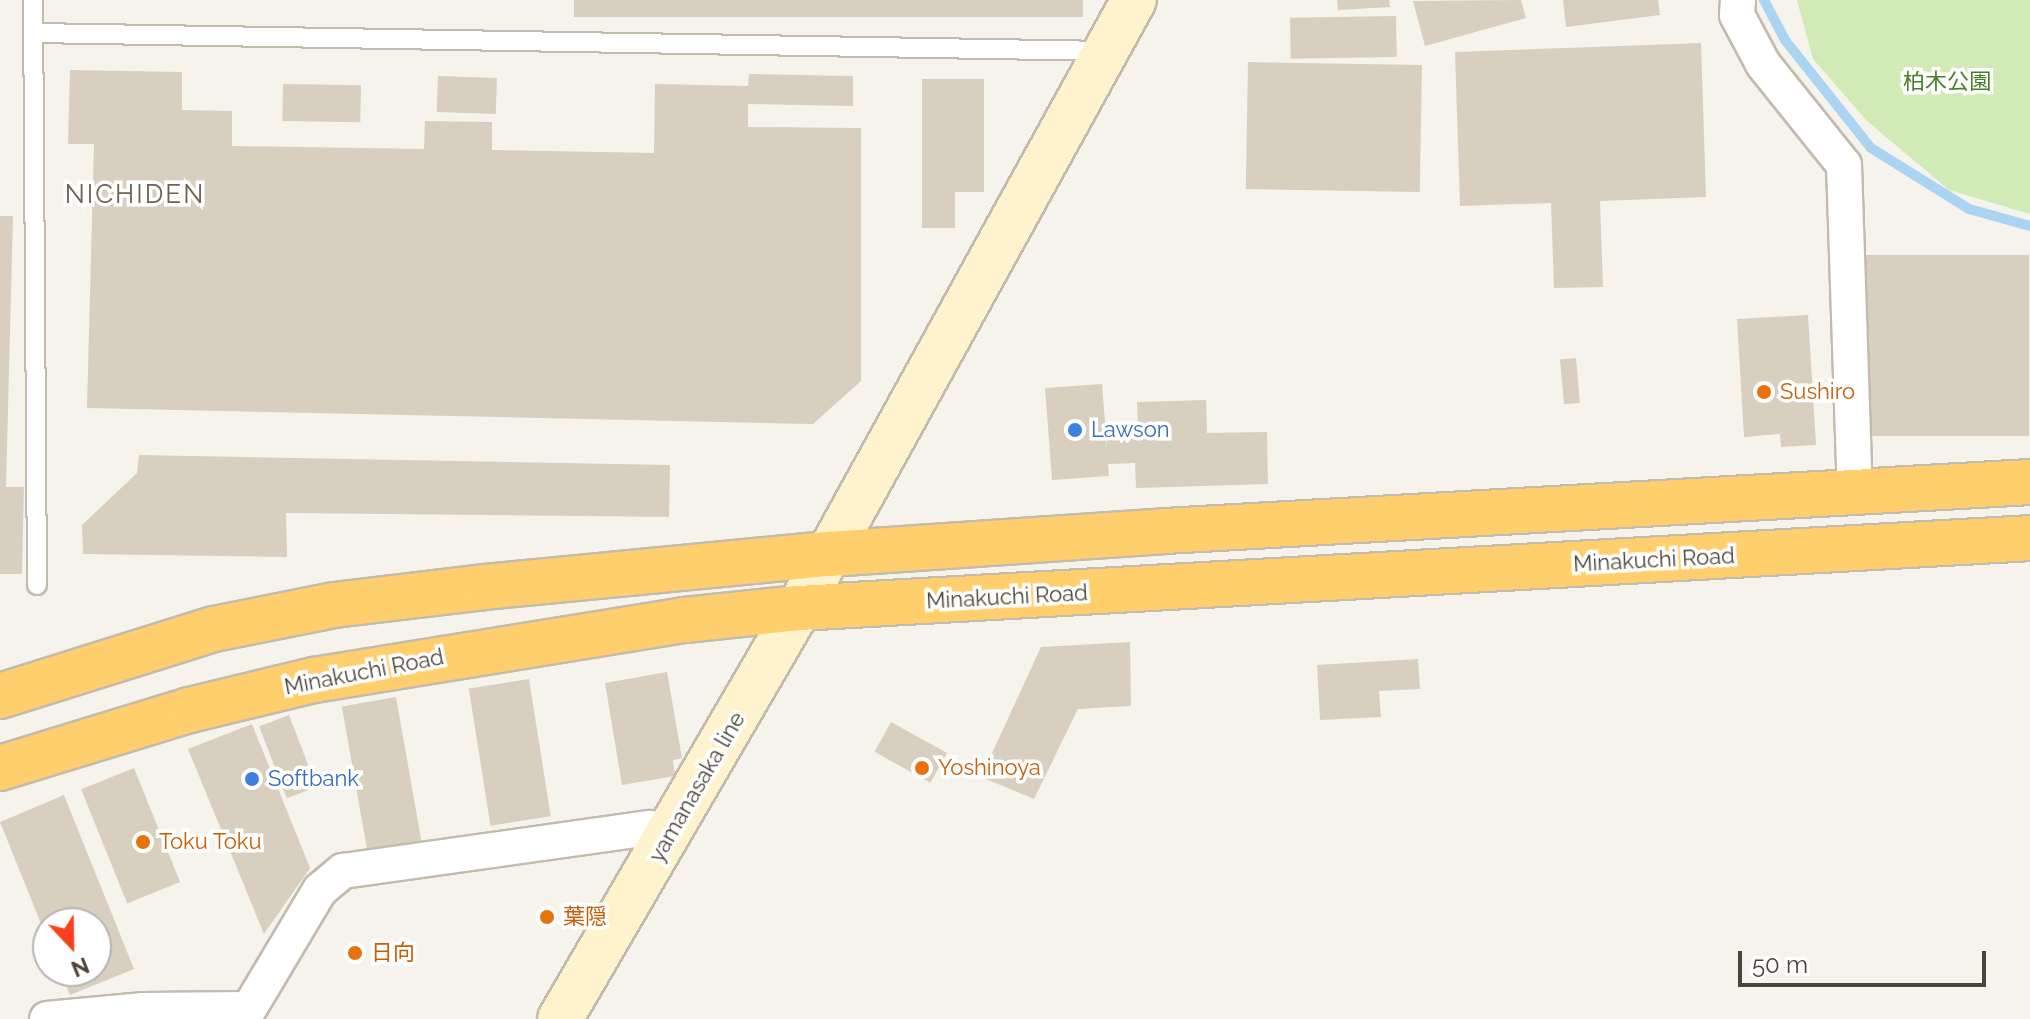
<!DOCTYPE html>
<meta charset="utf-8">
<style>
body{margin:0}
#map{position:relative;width:2030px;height:1019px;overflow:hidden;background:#f6f3ec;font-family:Raleway,"Noto Sans JP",sans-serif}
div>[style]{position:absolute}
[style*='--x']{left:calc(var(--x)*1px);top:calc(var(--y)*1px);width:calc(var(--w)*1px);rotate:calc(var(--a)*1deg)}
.green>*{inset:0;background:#d2eab5}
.stream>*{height:10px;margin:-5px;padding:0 5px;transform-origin:5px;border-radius:5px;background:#a9d4f2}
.building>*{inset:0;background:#d8cfc1;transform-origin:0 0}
.roads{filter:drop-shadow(2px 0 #c2bbae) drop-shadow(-2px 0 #c2bbae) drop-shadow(0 2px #c2bbae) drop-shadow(0 -2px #c2bbae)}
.lane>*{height:18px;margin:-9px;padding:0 9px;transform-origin:9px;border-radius:9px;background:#fff}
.street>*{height:34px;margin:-17px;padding:0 17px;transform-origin:17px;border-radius:17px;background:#fff}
.secondary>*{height:44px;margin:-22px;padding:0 22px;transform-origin:22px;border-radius:22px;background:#fff3cd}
.highway>*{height:44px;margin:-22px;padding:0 22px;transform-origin:22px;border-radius:22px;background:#ffcf6e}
.dots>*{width:22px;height:22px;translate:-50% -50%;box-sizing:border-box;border:4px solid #fff;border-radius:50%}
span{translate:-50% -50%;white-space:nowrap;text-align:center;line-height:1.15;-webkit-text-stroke:7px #fff;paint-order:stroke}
.park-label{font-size:22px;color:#4a7f2a}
.food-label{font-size:22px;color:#c56008}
.left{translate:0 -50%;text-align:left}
.shop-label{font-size:22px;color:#366cbe}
.street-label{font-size:22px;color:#4b4439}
.quarter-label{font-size:26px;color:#6e6250;letter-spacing:2px}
.north{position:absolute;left:32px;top:907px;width:80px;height:80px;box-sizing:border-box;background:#fff;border:2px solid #b7b4b0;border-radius:50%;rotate:158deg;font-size:22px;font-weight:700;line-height:32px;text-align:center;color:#4b4439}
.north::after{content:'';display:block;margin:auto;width:28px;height:36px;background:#fc3f1d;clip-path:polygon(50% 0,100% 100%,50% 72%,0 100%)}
.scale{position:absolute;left:1738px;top:951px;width:248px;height:36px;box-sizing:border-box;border:4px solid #4b4439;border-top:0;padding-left:10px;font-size:24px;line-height:28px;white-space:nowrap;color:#4b4439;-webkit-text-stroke:6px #fff;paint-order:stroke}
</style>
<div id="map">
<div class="green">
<div style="clip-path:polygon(1797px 0,2030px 0,2030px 214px,1949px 190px,1867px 121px,1813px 59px)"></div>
</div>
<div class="stream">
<div style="--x:1764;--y:0;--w:45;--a:62.3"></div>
<div style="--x:1785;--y:40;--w:138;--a:51.5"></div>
<div style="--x:1871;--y:148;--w:115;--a:31.9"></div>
<div style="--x:1969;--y:209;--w:63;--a:15.6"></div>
</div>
<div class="building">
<div style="left:574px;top:0;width:509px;height:17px"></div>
<div style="clip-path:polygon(1337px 0,1389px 0,1390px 7px,1338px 10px)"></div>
<div style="clip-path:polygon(1521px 0,1526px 18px,1425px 46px,1413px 1px)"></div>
<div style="clip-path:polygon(1563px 0,1658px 0,1660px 15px,1566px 27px)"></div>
<div style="left:1396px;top:16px;width:41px;height:106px;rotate:89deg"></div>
<div style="clip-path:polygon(1701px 43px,1706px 197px,1600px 201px,1603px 287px,1554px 288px,1551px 203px,1460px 206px,1455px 52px)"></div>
<div style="left:1248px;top:62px;width:174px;height:127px;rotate:1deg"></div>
<div style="clip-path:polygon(70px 70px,182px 72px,182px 110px,232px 111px,232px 146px,424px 149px,425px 121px,492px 122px,492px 150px,654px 153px,655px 84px,748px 86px,749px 74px,853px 76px,853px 106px,748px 104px,748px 127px,861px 128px,861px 381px,813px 424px,87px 408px,94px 144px,68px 144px)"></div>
<div style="left:438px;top:76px;width:59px;height:36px;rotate:2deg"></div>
<div style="clip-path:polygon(922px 79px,984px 79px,984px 192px,955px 192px,955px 228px,922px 228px)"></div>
<div style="left:283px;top:84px;width:78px;height:37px;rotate:1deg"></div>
<div style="clip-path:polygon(0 216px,13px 216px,6px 487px,24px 487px,22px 574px,0 574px)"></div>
<div style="left:2029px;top:255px;width:181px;height:164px;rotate:90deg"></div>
<div style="clip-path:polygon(1808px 315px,1816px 445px,1781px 447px,1780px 434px,1744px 437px,1737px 319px)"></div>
<div style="left:1576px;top:358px;width:45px;height:16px;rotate:85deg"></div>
<div style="clip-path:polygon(1102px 384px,1107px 449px,1107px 436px,1138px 435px,1137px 402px,1206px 400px,1207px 433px,1267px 432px,1268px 484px,1136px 488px,1135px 463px,1108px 464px,1109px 476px,1052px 480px,1045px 388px)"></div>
<div style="clip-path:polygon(139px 455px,670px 465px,669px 517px,286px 513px,287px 557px,83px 554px,82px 525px,137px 473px)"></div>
<div style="clip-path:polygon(1130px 642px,1131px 706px,1078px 709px,1034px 799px,981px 777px,1041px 647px)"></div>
<div style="clip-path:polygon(1418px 659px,1420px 689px,1379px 691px,1381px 717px,1320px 720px,1317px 665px)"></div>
<div style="clip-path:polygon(667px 672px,682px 758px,673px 760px,675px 776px,622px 785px,605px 683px)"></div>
<div style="left:529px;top:679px;width:139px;height:61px;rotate:81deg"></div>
<div style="left:396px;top:697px;width:148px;height:55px;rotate:80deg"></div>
<div style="left:289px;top:715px;width:77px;height:32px;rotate:69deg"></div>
<div style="left:891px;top:722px;width:64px;height:34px;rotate:29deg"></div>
<div style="clip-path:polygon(252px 724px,310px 868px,264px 934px,188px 749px)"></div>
<div style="left:134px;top:768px;width:123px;height:57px;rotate:68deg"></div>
<div style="clip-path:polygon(64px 795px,134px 969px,70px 995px,60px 971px,96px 971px,96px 923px,48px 923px,48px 941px,0 822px)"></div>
</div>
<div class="roads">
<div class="lane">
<div style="--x:33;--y:0;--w:585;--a:89.61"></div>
<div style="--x:34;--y:33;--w:1069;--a:0.96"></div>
</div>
<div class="street">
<div style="--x:1738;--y:0;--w:15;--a:94"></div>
<div style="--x:1737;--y:15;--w:55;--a:62"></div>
<div style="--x:1763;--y:64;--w:129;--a:51.3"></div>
<div style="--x:1844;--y:165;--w:327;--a:88.1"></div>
<div style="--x:47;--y:1019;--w:97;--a:-5.3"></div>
<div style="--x:144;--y:1010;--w:104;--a:-0.6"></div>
<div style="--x:243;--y:1019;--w:150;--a:-59.2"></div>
<div style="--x:320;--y:890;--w:30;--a:-40"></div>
<div style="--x:343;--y:871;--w:310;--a:-8"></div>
<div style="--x:650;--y:828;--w:21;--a:17"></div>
</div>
<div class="secondary">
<div style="--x:560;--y:1019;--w:475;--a:-59.8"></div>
<div style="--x:799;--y:608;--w:694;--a:-61.15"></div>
</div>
<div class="highway">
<div style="--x:0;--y:696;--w:224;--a:-17.4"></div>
<div style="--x:214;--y:629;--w:122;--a:-11.3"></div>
<div style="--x:334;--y:605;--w:151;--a:-6.8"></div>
<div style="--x:484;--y:587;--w:347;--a:-5.5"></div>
<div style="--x:829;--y:554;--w:337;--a:-3.9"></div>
<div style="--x:1165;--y:531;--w:866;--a:-3.24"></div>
<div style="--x:0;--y:768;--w:199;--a:-17"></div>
<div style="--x:190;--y:710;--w:128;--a:-13.6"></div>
<div style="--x:314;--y:680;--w:376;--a:-9.2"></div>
<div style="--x:685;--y:620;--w:115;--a:-6"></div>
<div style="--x:799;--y:608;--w:1233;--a:-3.25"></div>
</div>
</div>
<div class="dots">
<div style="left:1764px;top:392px;background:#e8710a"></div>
<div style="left:1075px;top:430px;background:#3f7fe0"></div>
<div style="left:922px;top:768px;background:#e8710a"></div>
<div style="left:252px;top:779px;background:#3f7fe0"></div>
<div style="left:143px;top:842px;background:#e8710a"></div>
<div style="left:547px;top:917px;background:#e8710a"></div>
<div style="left:355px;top:953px;background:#e8710a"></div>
</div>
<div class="park-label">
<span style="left:1947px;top:82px">柏木公園</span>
</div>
<div class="food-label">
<span class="left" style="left:1780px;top:392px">Sushiro</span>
<span class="left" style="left:938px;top:768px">Yoshinoya</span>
<span class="left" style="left:159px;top:842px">Toku Toku</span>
<span class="left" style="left:563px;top:917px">葉隠</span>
<span class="left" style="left:371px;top:953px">日向</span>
</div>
<div class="shop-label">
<span class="left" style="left:1091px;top:430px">Lawson</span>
<span class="left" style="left:268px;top:779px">Softbank</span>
</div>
<div class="street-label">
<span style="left:1654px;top:560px;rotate:-3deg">Minakuchi Road</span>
<span style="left:1007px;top:597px;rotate:-3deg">Minakuchi Road</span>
<span style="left:364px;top:672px;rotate:-11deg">Minakuchi Road</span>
<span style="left:697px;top:787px;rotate:-60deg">yamanasaka line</span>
</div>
<div class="quarter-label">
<span style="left:135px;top:195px">NICHIDEN</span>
</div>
<div class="north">N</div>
<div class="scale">50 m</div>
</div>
